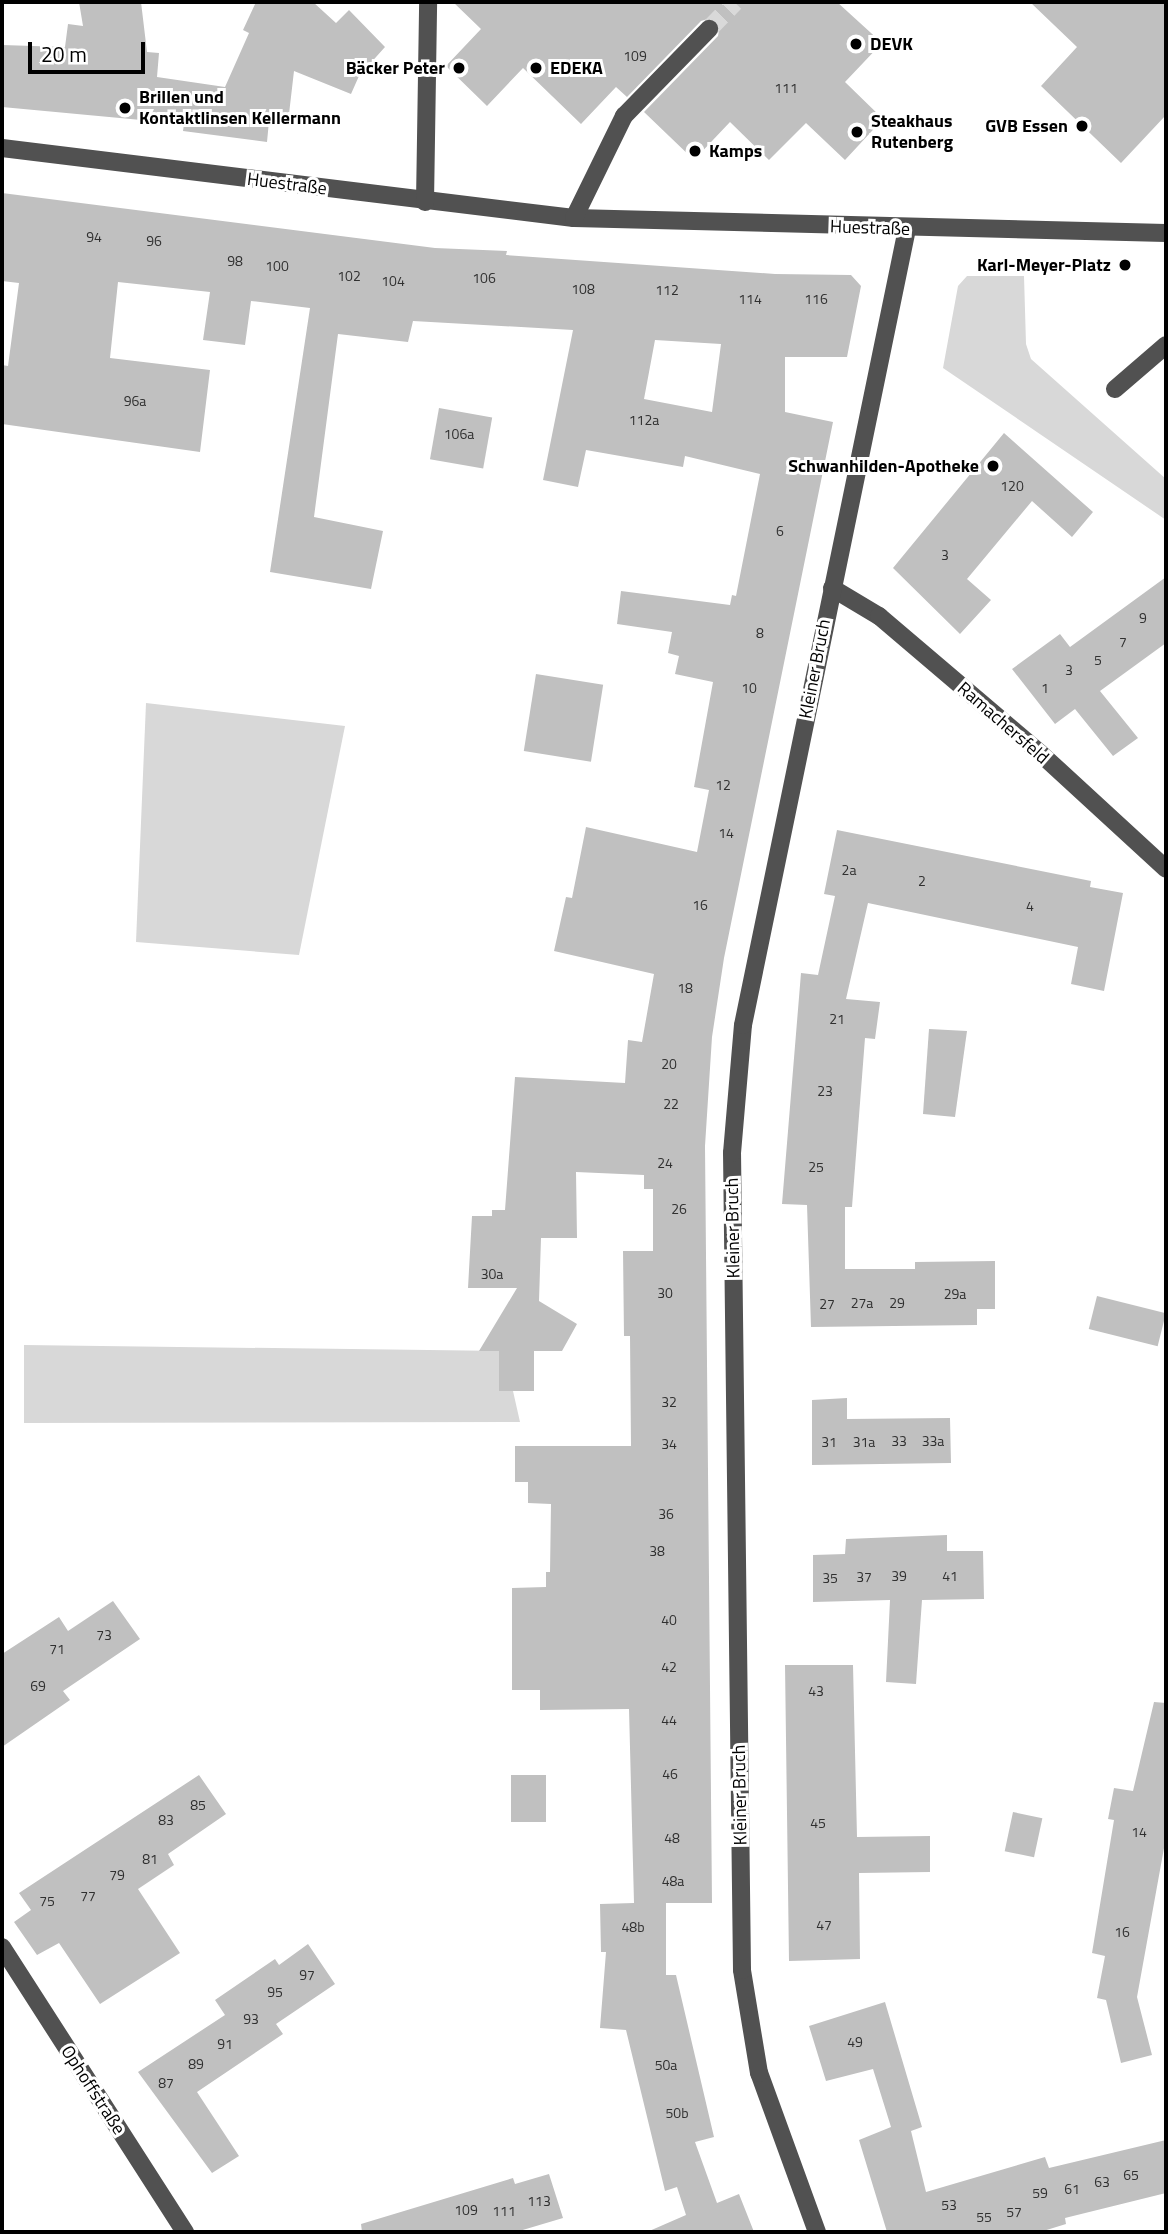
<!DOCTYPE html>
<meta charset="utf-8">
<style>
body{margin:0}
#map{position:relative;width:1168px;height:2234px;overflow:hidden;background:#fff;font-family:"Titillium Web",sans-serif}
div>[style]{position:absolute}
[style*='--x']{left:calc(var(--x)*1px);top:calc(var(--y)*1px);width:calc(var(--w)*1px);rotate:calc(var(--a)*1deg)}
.green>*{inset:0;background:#d8d8d8}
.building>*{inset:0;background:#c0c0c0;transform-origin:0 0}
.minor-tunnel>*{height:18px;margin-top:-9px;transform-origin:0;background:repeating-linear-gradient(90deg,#d9d9d9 0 18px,transparent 0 27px)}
.minor>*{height:18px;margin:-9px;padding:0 9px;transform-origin:9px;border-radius:9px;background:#515151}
.dots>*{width:19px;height:19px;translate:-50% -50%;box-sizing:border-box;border:4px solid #fff;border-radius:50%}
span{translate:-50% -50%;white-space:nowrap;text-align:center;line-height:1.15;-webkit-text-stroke:6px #fff;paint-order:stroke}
.number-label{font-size:14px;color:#303030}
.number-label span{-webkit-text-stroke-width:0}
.poi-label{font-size:18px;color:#000;font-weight:700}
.left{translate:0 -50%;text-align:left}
.right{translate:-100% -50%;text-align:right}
.street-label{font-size:18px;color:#000}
.frame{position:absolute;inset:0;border:4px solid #000;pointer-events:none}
.scale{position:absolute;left:28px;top:42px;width:117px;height:32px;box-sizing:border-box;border:4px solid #000;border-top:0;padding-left:9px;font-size:21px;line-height:24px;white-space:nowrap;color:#000;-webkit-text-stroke:5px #fff;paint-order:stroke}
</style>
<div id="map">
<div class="green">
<div style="clip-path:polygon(967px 276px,1024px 276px,1026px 344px,1031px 359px,1166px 479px,1166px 520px,943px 368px,958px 286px)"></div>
<div style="clip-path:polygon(146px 703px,345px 726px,299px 955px,136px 942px)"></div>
<div style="clip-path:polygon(24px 1345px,506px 1351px,499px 1391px,513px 1391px,520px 1422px,24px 1423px)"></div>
</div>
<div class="building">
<div style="clip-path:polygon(79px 2px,141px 2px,147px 52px,159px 53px,157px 77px,225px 87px,249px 33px,243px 30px,256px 2px,313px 2px,336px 23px,349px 10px,385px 47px,359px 76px,351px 94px,294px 71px,289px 114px,270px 111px,267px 142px,183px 131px,184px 124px,2px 107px,2px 45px,65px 47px,68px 24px,83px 26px)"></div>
<div style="clip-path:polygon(453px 2px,837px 2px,882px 43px,845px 82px,883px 119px,845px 160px,806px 123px,769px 160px,730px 122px,694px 160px,644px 112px,718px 36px,720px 25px,711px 18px,701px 21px,627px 97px,616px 87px,581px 124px,523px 68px,487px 106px,446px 66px,481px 29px)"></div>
<div style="clip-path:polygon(1030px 2px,1166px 2px,1166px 115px,1121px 163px,1041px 86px,1077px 47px)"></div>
<div style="clip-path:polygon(evenodd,2px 193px,435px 248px,507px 251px,506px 255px,775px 274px,851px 275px,861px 286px,847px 357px,785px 357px,785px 412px,833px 422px,724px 958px,712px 1037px,705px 1146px,712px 1903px,666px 1903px,666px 1975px,676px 1975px,714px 2137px,695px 2142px,717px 2203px,739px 2194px,754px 2232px,647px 2232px,686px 2215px,677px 2187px,665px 2191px,626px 2030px,600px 2028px,606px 1952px,601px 1952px,600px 1904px,634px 1903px,629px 1709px,540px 1710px,540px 1690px,512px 1690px,512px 1588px,546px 1587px,546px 1572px,550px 1572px,551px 1504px,528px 1503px,528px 1482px,515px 1482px,515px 1446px,631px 1446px,630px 1336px,624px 1336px,623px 1251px,653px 1251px,653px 1189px,644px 1189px,644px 1175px,576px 1172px,577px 1238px,541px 1238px,539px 1301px,577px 1324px,562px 1351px,534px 1351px,534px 1391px,499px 1391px,499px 1351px,479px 1351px,517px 1288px,468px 1288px,472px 1216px,492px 1216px,492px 1210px,505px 1210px,515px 1077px,625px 1083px,628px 1040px,642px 1042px,654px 974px,554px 951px,566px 897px,572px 898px,586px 827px,697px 852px,709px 790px,694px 787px,713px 682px,675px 674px,679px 656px,668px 653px,672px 632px,617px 624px,621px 591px,730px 605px,732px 595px,736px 596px,760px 474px,685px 456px,683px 467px,586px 450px,578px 487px,543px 480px,573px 330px,413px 321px,408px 342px,338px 334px,314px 517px,383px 531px,371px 589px,270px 572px,310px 308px,251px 301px,245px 345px,203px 340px,210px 292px,118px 282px,110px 358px,210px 370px,200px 452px,2px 424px,2px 365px,8px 366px,19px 283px,2px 281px,2px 193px,655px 340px,721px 344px,712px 412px,644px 399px,655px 340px)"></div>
<div style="left:439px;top:408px;width:54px;height:52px;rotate:10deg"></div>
<div style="clip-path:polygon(1004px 433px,1093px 512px,1072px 537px,1032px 501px,967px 579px,991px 600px,960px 634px,893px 568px)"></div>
<div style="clip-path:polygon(1166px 577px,1166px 643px,1100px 691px,1138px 738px,1113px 756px,1075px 709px,1055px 724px,1012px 669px,1060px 634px,1070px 647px)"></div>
<div style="left:536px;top:674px;width:68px;height:78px;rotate:9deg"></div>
<div style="clip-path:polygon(837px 830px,1091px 881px,1090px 887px,1123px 893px,1104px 991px,1071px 984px,1078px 947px,868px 903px,846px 999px,880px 1002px,875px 1039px,865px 1038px,852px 1207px,845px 1207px,845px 1269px,915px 1269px,915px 1262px,995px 1261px,995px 1309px,977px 1309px,977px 1325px,811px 1327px,807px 1205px,782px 1204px,801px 973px,818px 975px,835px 896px,824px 894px)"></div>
<div style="clip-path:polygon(929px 1029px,967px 1031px,955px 1117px,923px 1114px)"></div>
<div style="left:1097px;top:1296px;width:71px;height:34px;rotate:14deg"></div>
<div style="clip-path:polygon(847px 1398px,847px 1419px,950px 1418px,951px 1463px,812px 1465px,812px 1400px)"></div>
<div style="clip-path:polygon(947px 1535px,947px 1551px,983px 1551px,984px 1599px,922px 1600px,916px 1684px,886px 1682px,890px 1600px,813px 1602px,813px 1555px,845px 1554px,846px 1539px)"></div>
<div style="clip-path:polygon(113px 1601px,140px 1639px,63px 1691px,70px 1700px,2px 1747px,2px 1654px,59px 1617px,68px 1631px)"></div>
<div style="clip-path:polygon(785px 1665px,853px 1665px,857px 1837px,930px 1836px,930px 1872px,859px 1873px,860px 1959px,789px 1961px)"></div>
<div style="clip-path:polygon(1154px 1702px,1166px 1703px,1166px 1837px,1137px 1997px,1152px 2055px,1121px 2063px,1106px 2000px,1097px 1998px,1105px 1956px,1092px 1953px,1114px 1820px,1108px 1819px,1114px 1788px,1133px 1791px)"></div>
<div style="clip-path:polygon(199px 1775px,226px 1814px,168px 1854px,174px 1865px,138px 1889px,180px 1953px,100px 2004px,59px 1943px,37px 1955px,14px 1922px,31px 1910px,19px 1893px)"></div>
<div style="left:511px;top:1775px;width:35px;height:47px"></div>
<div style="left:1013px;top:1812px;width:30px;height:40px;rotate:12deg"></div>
<div style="clip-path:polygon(308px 1944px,335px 1984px,276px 2024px,283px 2034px,197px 2092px,239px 2156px,212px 2173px,138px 2072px,225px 2015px,215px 2000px,275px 1959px,279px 1965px)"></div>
<div style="clip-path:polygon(885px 2002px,922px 2127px,911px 2131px,926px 2192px,1045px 2157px,1049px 2168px,1166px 2140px,1166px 2193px,1065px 2218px,1066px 2224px,1040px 2232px,887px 2232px,859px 2140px,891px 2127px,873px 2069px,826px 2081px,809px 2026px)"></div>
<div style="clip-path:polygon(549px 2174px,563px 2218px,516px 2232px,362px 2232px,361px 2224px,513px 2178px,515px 2184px)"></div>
</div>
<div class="minor-tunnel">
<div style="--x:709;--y:29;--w:37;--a:-46"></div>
</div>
<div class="minor">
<div style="--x:2;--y:148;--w:576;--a:6.98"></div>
<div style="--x:574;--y:218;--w:592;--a:1.45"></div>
<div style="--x:425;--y:202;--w:200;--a:-89.1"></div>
<div style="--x:574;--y:218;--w:114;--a:-63.9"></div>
<div style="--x:624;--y:116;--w:122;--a:-45.7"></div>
<div style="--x:1115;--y:389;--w:67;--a:-40.8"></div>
<div style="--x:832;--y:588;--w:55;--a:30.8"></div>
<div style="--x:879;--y:616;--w:211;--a:40.4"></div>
<div style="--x:1040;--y:753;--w:171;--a:42.6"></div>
<div style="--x:2;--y:1947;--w:339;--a:57.3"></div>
<div style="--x:817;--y:2232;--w:169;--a:-110"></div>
<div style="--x:759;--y:2073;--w:104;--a:-99.4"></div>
<div style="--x:742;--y:1970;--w:817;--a:-90.7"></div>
<div style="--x:732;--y:1153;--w:128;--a:-85.1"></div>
<div style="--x:743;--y:1025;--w:813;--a:-78.36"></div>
</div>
<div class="dots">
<div style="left:856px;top:44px;background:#000"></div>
<div style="left:459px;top:68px;background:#000"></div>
<div style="left:536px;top:68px;background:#000"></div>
<div style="left:125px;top:108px;background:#000"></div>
<div style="left:1082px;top:126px;background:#000"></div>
<div style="left:857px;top:132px;background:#000"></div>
<div style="left:695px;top:151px;background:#000"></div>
<div style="left:1125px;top:265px;background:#000"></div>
<div style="left:993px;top:466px;background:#000"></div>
</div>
<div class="number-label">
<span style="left:635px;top:56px">109</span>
<span style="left:786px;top:88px">111</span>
<span style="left:94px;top:237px">94</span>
<span style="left:154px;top:241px">96</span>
<span style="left:235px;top:261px">98</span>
<span style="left:277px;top:266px">100</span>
<span style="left:349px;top:276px">102</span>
<span style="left:484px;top:278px">106</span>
<span style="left:393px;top:281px">104</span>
<span style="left:583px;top:289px">108</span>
<span style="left:667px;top:290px">112</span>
<span style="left:750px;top:299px">114</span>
<span style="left:816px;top:299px">116</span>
<span style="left:135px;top:401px">96a</span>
<span style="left:644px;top:420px">112a</span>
<span style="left:459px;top:434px">106a</span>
<span style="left:1012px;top:486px">120</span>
<span style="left:780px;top:531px">6</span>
<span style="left:945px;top:555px">3</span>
<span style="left:1143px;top:618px">9</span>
<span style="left:760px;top:633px">8</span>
<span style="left:1123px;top:642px">7</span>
<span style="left:1098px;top:660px">5</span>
<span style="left:1069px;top:670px">3</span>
<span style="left:749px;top:688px">10</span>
<span style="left:1045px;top:688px">1</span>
<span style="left:723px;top:785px">12</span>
<span style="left:726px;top:833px">14</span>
<span style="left:849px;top:870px">2a</span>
<span style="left:922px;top:881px">2</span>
<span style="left:700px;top:905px">16</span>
<span style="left:1030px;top:906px">4</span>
<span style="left:685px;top:988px">18</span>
<span style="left:837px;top:1019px">21</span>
<span style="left:669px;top:1064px">20</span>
<span style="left:825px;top:1091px">23</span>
<span style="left:671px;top:1104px">22</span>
<span style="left:665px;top:1163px">24</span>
<span style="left:816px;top:1167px">25</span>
<span style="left:679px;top:1209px">26</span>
<span style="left:492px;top:1274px">30a</span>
<span style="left:665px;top:1293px">30</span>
<span style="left:955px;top:1294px">29a</span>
<span style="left:862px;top:1303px">27a</span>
<span style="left:897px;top:1303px">29</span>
<span style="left:827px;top:1304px">27</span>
<span style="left:669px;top:1402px">32</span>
<span style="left:899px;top:1441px">33</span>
<span style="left:933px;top:1441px">33a</span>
<span style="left:829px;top:1442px">31</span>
<span style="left:864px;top:1442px">31a</span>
<span style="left:669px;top:1444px">34</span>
<span style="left:666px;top:1514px">36</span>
<span style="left:657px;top:1551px">38</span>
<span style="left:899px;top:1576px">39</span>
<span style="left:950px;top:1576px">41</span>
<span style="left:864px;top:1577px">37</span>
<span style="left:830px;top:1578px">35</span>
<span style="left:669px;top:1620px">40</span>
<span style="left:104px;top:1635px">73</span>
<span style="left:57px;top:1649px">71</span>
<span style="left:669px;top:1667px">42</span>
<span style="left:38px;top:1686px">69</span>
<span style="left:816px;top:1691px">43</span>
<span style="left:669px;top:1720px">44</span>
<span style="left:670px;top:1774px">46</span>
<span style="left:198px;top:1805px">85</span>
<span style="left:166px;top:1820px">83</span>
<span style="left:818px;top:1823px">45</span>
<span style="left:1139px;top:1832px">14</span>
<span style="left:672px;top:1838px">48</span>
<span style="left:150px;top:1859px">81</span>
<span style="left:117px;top:1875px">79</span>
<span style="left:673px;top:1881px">48a</span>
<span style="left:88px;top:1896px">77</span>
<span style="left:47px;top:1901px">75</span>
<span style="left:824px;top:1925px">47</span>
<span style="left:633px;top:1927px">48b</span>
<span style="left:1122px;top:1932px">16</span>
<span style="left:307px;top:1975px">97</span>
<span style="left:275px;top:1992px">95</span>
<span style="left:251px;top:2019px">93</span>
<span style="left:855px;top:2042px">49</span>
<span style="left:225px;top:2044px">91</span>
<span style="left:196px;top:2064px">89</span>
<span style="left:666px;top:2065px">50a</span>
<span style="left:166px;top:2083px">87</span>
<span style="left:677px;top:2113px">50b</span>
<span style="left:1131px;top:2175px">65</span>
<span style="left:1102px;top:2182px">63</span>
<span style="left:1072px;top:2189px">61</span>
<span style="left:1040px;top:2193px">59</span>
<span style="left:539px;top:2201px">113</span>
<span style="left:949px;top:2205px">53</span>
<span style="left:466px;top:2210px">109</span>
<span style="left:504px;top:2211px">111</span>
<span style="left:1014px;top:2212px">57</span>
<span style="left:984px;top:2217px">55</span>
</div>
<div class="poi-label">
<span class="left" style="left:870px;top:44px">DEVK</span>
<span class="right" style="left:445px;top:68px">Bäcker Peter</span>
<span class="left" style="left:550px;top:68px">EDEKA</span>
<span class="left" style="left:139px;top:108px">Brillen und<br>Kontaktlinsen Kellermann</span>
<span class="left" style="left:871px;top:132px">Steakhaus<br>Rutenberg</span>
<span class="right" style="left:1068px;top:126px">GVB Essen</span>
<span class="left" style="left:709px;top:151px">Kamps</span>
<span class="right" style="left:1111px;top:265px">Karl-Meyer-Platz</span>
<span class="right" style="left:979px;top:466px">Schwanhilden-Apotheke</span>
</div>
<div class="street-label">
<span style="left:287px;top:184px;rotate:7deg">Huestraße</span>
<span style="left:870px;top:228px;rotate:2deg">Huestraße</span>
<span style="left:815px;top:669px;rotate:-79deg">Kleiner Bruch</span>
<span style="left:1003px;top:723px;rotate:41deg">Ramachersfeld</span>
<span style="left:733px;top:1228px;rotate:-91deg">Kleiner Bruch</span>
<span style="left:740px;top:1795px;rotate:-91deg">Kleiner Bruch</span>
<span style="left:93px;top:2090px;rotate:57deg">Ophoffstraße</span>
</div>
<div class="frame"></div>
<div class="scale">20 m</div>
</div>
